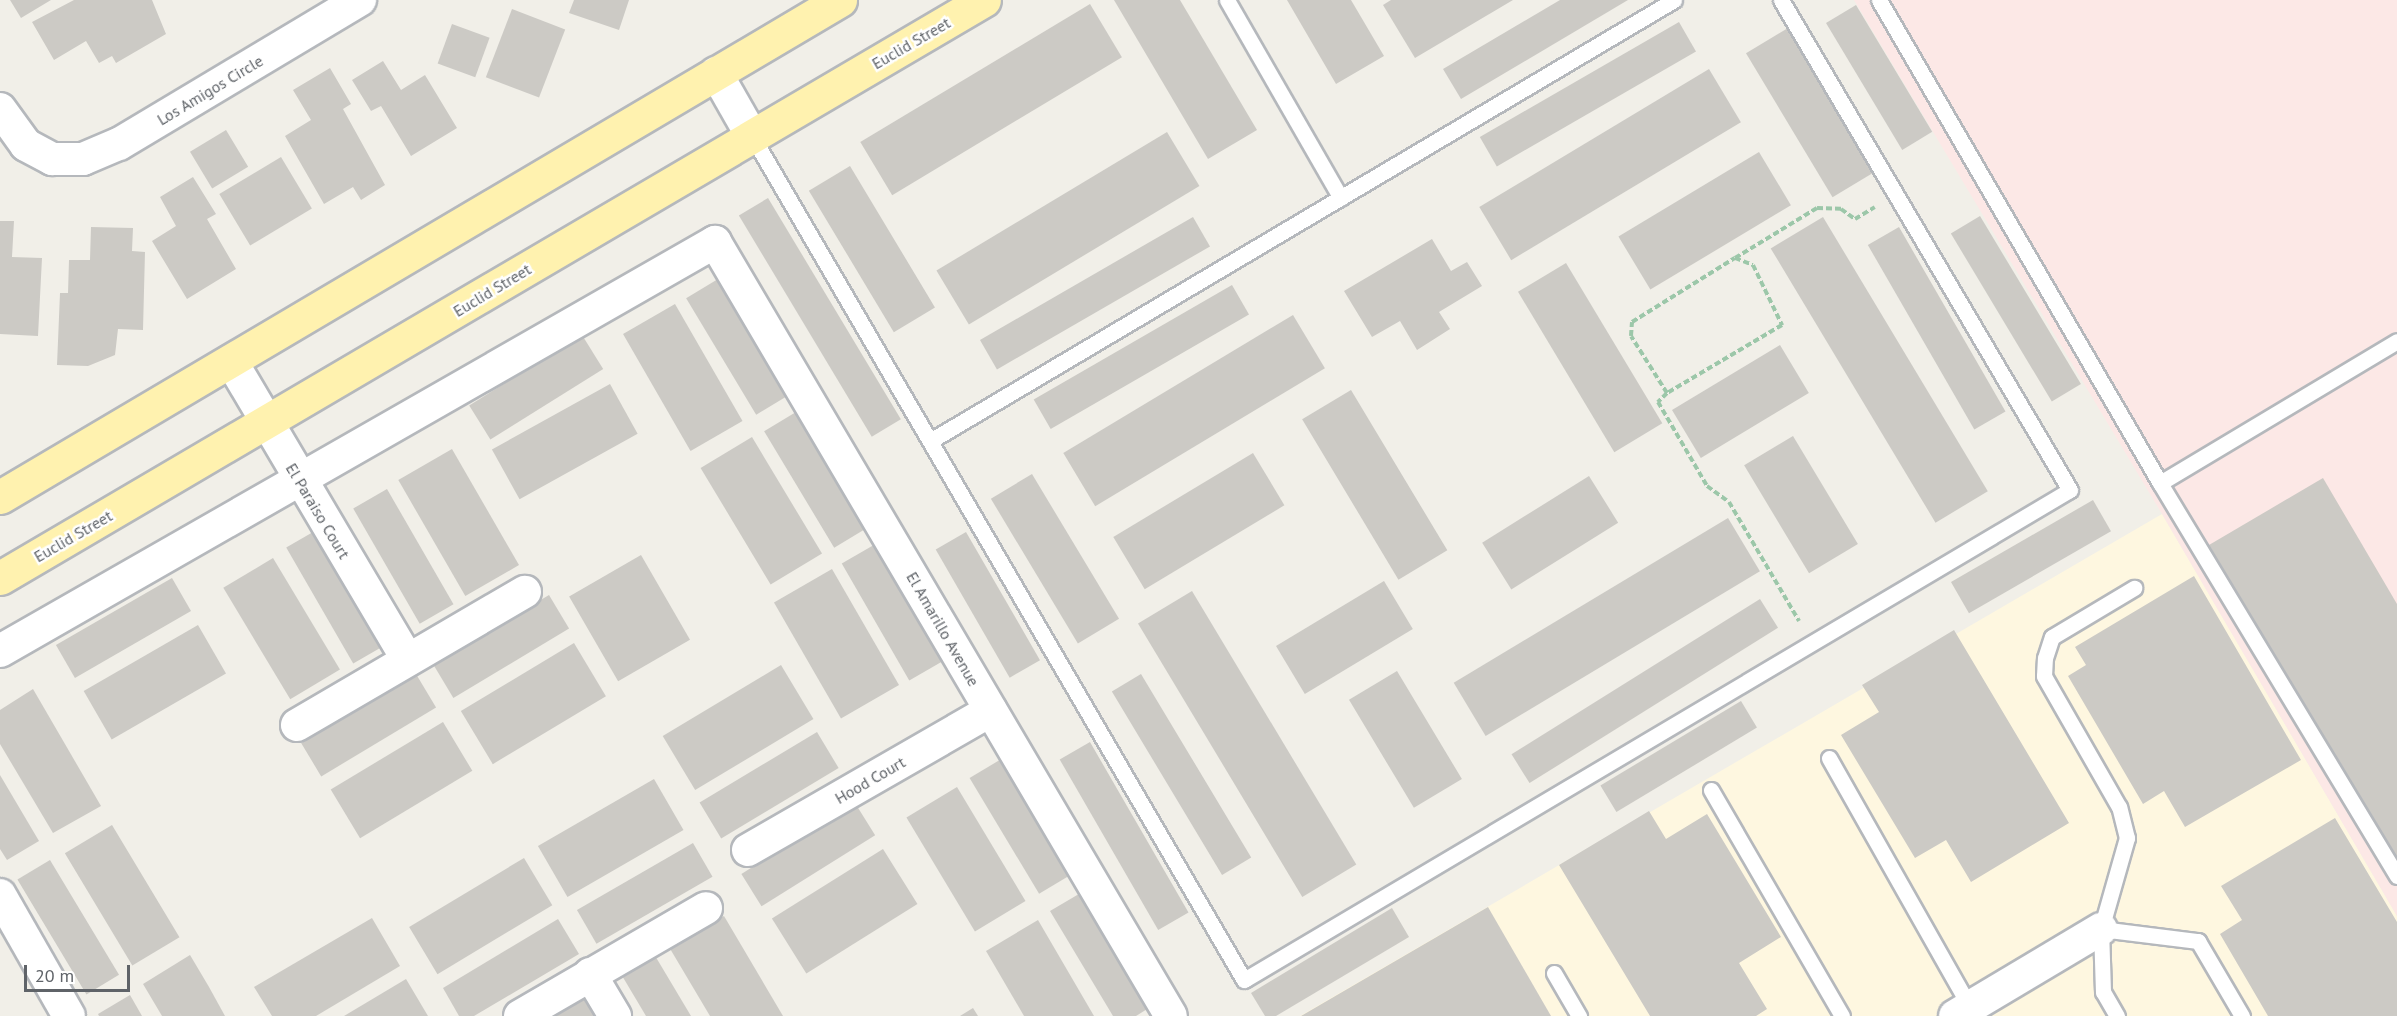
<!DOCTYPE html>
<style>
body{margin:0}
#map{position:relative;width:2397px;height:1016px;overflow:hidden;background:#f1efe8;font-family:"PT Sans",sans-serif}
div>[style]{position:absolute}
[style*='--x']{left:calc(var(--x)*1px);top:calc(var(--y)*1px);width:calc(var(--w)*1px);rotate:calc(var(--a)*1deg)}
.commercial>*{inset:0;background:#fef7e0}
.medical>*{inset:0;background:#fce8e6}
.building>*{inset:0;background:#cccac5;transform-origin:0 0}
.path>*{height:4px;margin-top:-2px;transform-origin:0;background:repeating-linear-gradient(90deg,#9cc7a9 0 6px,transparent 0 9px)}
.roads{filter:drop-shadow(2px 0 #b5b8bc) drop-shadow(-2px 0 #b5b8bc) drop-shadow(0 2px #b5b8bc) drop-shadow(0 -2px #b5b8bc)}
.lane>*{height:15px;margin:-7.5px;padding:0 7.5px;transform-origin:7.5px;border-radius:7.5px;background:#fff}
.street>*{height:32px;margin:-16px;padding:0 16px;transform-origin:16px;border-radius:16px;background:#fff}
.primary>*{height:33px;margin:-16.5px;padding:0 16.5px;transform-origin:16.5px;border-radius:16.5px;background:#fff2af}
span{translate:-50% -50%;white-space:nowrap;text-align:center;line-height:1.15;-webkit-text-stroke:5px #fff;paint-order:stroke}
.street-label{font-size:16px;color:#5f6368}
.scale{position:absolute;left:24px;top:965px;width:106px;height:27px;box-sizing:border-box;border:3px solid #5f6368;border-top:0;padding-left:8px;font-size:18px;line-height:21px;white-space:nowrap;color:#5f6368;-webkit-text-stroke:4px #fff;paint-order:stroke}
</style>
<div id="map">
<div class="commercial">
<div style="clip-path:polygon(2162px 514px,2397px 916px,2397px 1016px,1300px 1016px)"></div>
</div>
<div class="medical">
<div style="clip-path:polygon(1854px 0,2397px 0,2397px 916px,2162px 514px)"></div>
</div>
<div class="building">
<div style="clip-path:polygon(10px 0,51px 0,21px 18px)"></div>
<div style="clip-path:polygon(74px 0,152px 0,166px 34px,116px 63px,112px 56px,99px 63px,86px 41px,54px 60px,32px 22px)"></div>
<div style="clip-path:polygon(574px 0,629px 0,619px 30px,569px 13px)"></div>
<div style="clip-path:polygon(1114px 0,1180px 0,1257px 130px,1208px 159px)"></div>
<div style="clip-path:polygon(1287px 0,1351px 0,1384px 56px,1336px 84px)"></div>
<div style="clip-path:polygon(1391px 0,1513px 0,1415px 58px,1383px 5px)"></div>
<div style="clip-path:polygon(1560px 0,1628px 0,1461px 99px,1443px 69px)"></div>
<div style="left:1090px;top:4px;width:62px;height:268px;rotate:59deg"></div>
<div style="left:1856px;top:5px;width:148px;height:35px;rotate:59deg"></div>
<div style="left:512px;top:9px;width:57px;height:73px;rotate:21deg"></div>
<div style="left:1679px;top:22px;width:34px;height:230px;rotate:60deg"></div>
<div style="left:452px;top:24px;width:40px;height:42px;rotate:20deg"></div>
<div style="left:1788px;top:28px;width:168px;height:49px;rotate:59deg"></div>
<div style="clip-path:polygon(383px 61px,401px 90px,425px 75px,457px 128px,411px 156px,381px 106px,371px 111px,352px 80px)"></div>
<div style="clip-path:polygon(330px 68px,351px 104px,343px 109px,385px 185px,361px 200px,353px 187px,324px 204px,285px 136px,311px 120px,293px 90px)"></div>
<div style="left:1709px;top:69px;width:62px;height:268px;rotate:59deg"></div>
<div style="left:226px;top:130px;width:43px;height:42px;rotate:59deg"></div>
<div style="left:1167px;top:132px;width:63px;height:269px;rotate:59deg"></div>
<div style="left:1759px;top:152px;width:62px;height:164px;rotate:59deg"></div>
<div style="left:281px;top:157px;width:60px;height:72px;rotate:59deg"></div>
<div style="left:850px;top:166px;width:165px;height:48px;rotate:59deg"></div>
<div style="clip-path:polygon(193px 177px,216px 214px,207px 219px,236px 269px,187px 299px,152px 241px,176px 226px,160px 197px)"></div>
<div style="left:768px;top:198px;width:258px;height:34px;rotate:59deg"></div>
<div style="left:1980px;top:216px;width:196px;height:34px;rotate:59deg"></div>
<div style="left:1193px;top:217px;width:34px;height:246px;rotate:60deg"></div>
<div style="left:1823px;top:217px;width:320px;height:61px;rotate:59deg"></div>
<div style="clip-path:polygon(0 221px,14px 221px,12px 257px,42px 258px,38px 336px,0 334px)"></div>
<div style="clip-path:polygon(91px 227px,133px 228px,132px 251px,145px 252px,143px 330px,118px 329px,115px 355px,88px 366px,57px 365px,60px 293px,68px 293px,69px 260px,90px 260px)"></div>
<div style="left:1899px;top:227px;width:213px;height:36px;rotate:60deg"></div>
<div style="clip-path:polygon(1432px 239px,1451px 271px,1467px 262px,1482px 286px,1439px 312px,1450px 329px,1417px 350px,1400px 321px,1372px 337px,1344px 291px)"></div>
<div style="left:1566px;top:263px;width:187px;height:56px;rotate:59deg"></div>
<div style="left:723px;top:276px;width:136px;height:43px;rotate:59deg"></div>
<div style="left:1232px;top:285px;width:34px;height:229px;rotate:60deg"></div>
<div style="left:675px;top:304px;width:135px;height:60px;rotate:60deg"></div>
<div style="left:1293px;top:315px;width:62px;height:268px;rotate:59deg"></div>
<div style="left:582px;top:335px;width:40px;height:133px;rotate:58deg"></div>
<div style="left:1780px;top:345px;width:56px;height:126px;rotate:59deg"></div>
<div style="left:610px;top:384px;width:57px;height:135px;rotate:61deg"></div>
<div style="left:1351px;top:390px;width:187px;height:57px;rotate:59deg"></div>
<div style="left:801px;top:409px;width:136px;height:43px;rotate:59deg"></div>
<div style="left:1793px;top:436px;width:126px;height:57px;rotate:59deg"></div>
<div style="left:752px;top:437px;width:136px;height:60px;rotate:59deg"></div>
<div style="left:452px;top:449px;width:134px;height:62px;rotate:60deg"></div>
<div style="left:1253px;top:453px;width:61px;height:163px;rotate:59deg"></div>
<div style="left:1032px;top:474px;width:169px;height:48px;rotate:59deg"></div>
<div style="left:1589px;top:476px;width:55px;height:126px;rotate:58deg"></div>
<div style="clip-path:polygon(2323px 478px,2397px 604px,2397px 863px,2209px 545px)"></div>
<div style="left:387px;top:489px;width:133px;height:39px;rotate:60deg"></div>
<div style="left:2093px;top:500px;width:36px;height:164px;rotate:60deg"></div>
<div style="left:1728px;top:518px;width:62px;height:320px;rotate:59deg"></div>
<div style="left:320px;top:528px;width:134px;height:39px;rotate:60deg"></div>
<div style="left:966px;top:532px;width:148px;height:35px;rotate:60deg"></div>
<div style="left:879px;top:542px;width:135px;height:43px;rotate:60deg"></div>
<div style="left:641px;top:555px;width:98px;height:83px;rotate:60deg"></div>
<div style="left:273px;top:558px;width:130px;height:58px;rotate:59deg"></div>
<div style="left:832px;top:569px;width:134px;height:67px;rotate:60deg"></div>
<div style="clip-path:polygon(2194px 576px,2301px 760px,2185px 827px,2164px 791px,2143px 804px,2068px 676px,2086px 665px,2075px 647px)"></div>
<div style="left:172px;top:578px;width:38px;height:134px;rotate:60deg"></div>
<div style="left:1384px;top:581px;width:56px;height:126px;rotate:59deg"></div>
<div style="left:1192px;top:591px;width:319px;height:63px;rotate:59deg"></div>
<div style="left:549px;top:595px;width:39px;height:135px;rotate:59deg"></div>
<div style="left:1760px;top:599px;width:34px;height:293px;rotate:58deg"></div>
<div style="left:198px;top:625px;width:56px;height:132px;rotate:60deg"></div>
<div style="clip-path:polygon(1954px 630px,2069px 823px,1971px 882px,1946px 840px,1915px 858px,1841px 735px,1879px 712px,1862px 685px)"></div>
<div style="left:574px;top:643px;width:62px;height:132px;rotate:59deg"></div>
<div style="left:781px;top:665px;width:63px;height:138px;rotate:59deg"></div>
<div style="left:1397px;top:671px;width:126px;height:56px;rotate:59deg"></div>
<div style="left:416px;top:674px;width:39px;height:134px;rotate:59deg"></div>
<div style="left:1141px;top:674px;width:214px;height:34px;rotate:59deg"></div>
<div style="clip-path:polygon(33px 689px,101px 806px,53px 833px,0 744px,0 710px)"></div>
<div style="left:1741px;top:701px;width:31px;height:164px;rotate:59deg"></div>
<div style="left:443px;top:722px;width:57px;height:131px;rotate:59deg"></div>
<div style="left:817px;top:732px;width:42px;height:137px;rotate:59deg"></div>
<div style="left:1090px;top:742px;width:197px;height:35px;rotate:60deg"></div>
<div style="left:1003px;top:758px;width:135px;height:39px;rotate:59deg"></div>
<div style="clip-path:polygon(0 775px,39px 841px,7px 860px,0 849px)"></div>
<div style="left:654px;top:779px;width:59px;height:134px;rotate:60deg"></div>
<div style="left:957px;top:787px;width:133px;height:59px;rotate:59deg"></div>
<div style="left:855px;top:803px;width:38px;height:134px;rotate:58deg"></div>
<div style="clip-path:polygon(1649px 811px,1666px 839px,1707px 814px,1781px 937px,1739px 963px,1767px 1009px,1756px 1016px,1650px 1016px,1559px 865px)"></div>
<div style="clip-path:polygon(2335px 818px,2397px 922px,2397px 1016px,2268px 1016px,2220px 934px,2242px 920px,2221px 886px)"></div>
<div style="left:112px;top:825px;width:131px;height:55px;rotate:59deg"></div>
<div style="left:693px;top:843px;width:39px;height:134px;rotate:60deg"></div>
<div style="left:883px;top:849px;width:65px;height:131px;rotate:58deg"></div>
<div style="left:524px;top:858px;width:55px;height:134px;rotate:59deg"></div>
<div style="left:50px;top:860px;width:134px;height:38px;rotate:59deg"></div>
<div style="clip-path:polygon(1084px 891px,1152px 1006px,1136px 1016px,1113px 1016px,1050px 911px)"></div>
<div style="clip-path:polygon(1488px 907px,1551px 1016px,1301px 1016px)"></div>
<div style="clip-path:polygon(1392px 908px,1409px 937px,1276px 1016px,1265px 1016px,1251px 993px)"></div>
<div style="clip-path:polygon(724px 916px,783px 1016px,710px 1016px,669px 947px)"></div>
<div style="clip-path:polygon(372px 918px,400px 966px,316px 1016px,272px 1016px,254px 987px)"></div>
<div style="clip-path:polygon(558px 919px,579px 954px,474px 1016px,459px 1016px,443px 988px)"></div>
<div style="clip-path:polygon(1038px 920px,1094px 1016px,1024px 1016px,986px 951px)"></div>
<div style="clip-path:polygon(654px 954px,691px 1016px,646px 1016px,621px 974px)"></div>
<div style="clip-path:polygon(190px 955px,209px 987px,225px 1016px,162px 1016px,143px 984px)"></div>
<div style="clip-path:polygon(406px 979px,428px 1016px,344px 1016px)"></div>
<div style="clip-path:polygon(593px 993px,606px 1016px,558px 1016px,556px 1014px)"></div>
<div style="clip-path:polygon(130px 995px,142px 1016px,99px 1016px,98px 1014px)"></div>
<div style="clip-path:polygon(973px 1008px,978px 1016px,960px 1016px)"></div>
</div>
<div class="path">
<div style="--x:1735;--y:258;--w:19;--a:21"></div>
<div style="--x:1753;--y:265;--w:67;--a:64.2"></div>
<div style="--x:1782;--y:325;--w:134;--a:149.4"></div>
<div style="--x:1667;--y:393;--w:67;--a:-122.3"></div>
<div style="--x:1631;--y:336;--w:14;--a:-86"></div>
<div style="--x:1632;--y:322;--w:121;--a:-31.9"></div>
<div style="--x:1735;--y:258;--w:96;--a:-31.4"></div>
<div style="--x:1817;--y:208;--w:24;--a:2"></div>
<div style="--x:1841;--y:209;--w:17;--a:36"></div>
<div style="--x:1855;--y:219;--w:23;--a:-31"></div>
<div style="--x:1667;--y:393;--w:13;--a:135"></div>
<div style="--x:1658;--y:402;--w:97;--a:59.7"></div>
<div style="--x:1707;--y:486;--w:27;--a:36"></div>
<div style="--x:1729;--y:502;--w:138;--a:59.5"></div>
</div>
<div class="roads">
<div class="lane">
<div style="--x:1227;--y:0;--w:228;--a:60.1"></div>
<div style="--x:1879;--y:0;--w:559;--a:59.81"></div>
<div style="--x:2160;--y:483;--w:276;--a:-30.9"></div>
<div style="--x:752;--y:136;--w:977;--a:59.76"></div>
<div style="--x:1244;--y:980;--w:960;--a:-30.68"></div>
<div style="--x:2070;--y:490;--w:569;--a:-120.53"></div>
<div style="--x:930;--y:441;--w:865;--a:-30.66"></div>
<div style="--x:2160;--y:483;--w:459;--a:58.9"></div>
<div style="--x:1829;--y:758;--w:286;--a:60.5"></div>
<div style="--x:1711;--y:790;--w:261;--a:59.9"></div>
<div style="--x:2101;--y:929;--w:98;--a:7.1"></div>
<div style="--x:2198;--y:941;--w:87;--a:59.6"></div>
<div style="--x:1554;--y:973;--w:50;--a:59.8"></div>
<div style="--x:2117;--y:1016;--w:28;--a:-120"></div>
<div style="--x:2103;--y:992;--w:63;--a:-91.8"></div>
<div style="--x:2101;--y:929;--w:95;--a:-74.1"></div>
<div style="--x:2127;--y:838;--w:32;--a:-104"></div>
<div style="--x:2119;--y:807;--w:151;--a:-119.8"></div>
<div style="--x:2044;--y:676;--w:18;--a:-87"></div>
<div style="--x:2045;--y:658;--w:22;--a:-72"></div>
<div style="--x:2052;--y:637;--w:96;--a:-30.9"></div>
</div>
<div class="street">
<div style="--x:716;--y:73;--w:73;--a:60.3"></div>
<div style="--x:0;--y:109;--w:44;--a:54.2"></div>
<div style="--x:26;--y:145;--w:30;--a:28"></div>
<div style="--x:52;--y:159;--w:31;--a:0"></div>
<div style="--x:83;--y:159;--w:39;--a:-23"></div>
<div style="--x:119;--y:144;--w:281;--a:-30.9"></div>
<div style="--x:231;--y:361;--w:347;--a:59.4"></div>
<div style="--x:0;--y:651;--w:824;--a:-29.77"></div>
<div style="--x:715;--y:242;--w:898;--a:59.5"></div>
<div style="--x:297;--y:725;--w:264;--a:-30.3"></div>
<div style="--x:748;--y:850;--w:280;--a:-29.9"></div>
<div style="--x:0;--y:895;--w:139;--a:60.3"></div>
<div style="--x:590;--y:974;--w:49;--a:59.2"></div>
<div style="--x:520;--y:1016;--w:215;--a:-30.1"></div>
<div style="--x:1955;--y:1016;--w:170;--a:-30.8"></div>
</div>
<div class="primary">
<div style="--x:0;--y:497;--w:976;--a:-30.61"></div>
<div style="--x:0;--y:578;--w:1141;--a:-30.43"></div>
</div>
</div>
<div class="street-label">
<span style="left:911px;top:43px;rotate:-30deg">Euclid Street</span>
<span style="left:210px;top:90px;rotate:-31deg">Los Amigos Circle</span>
<span style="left:492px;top:290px;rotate:-31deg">Euclid Street</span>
<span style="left:318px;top:511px;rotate:59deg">El Paraiso Court</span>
<span style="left:73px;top:536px;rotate:-30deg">Euclid Street</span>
<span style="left:943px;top:629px;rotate:60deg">El Amarillo Avenue</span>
<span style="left:870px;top:780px;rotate:-30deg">Hood Court</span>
</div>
<div class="scale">20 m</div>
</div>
